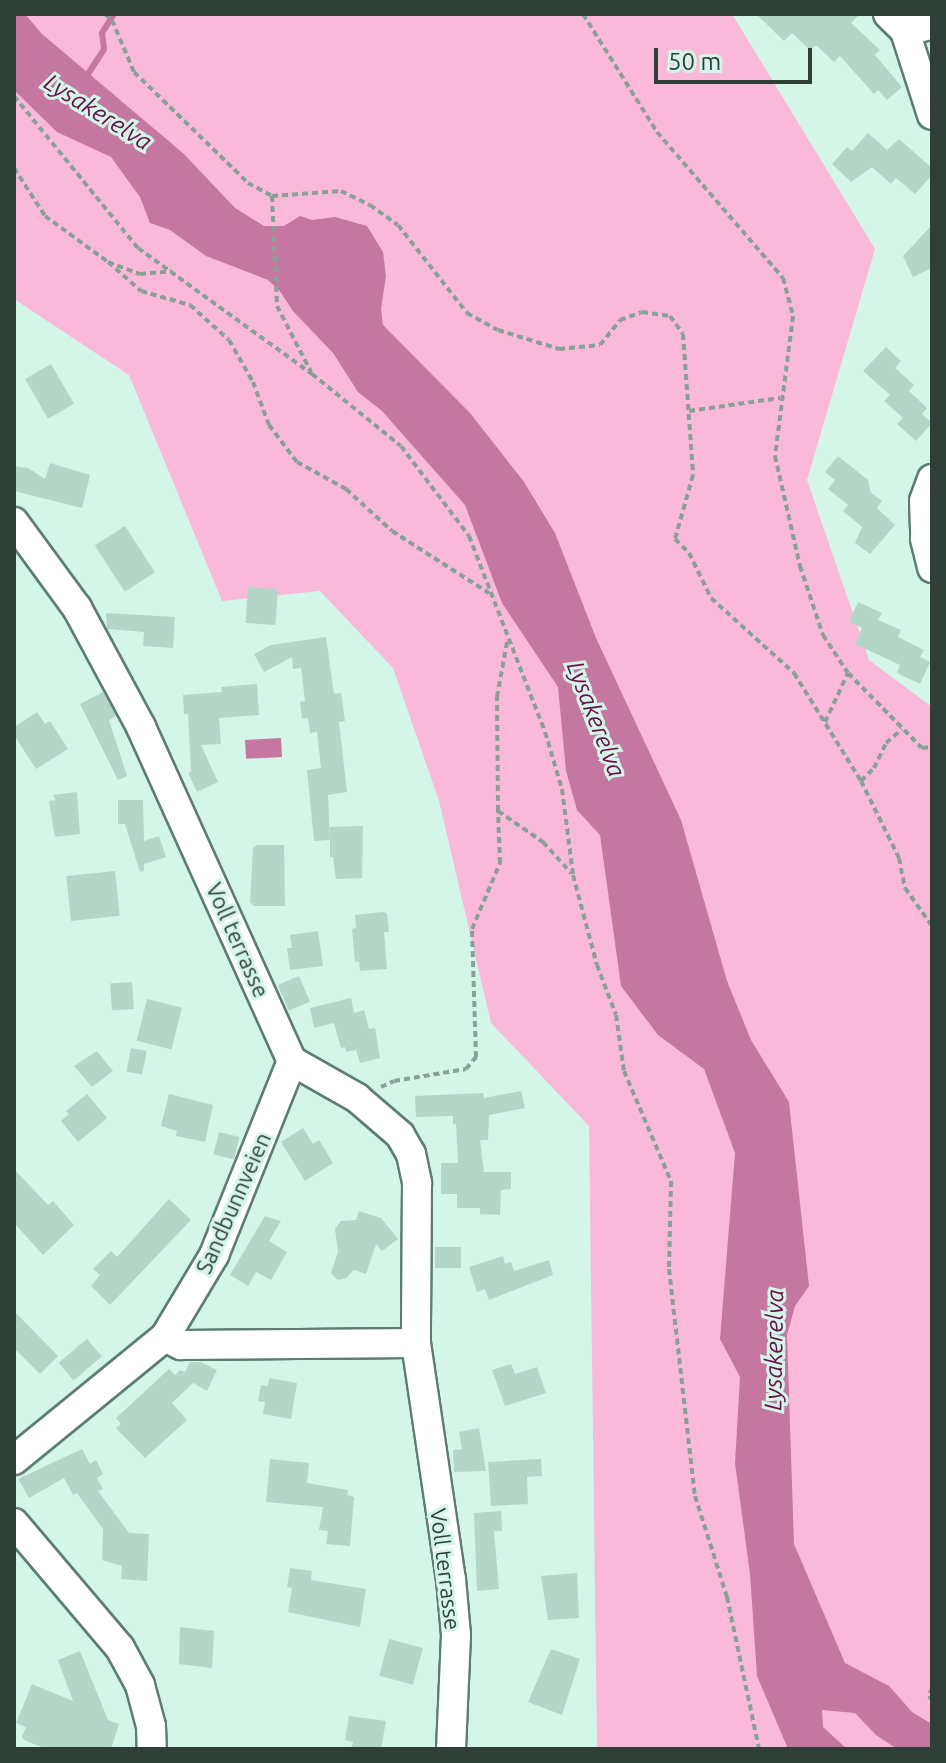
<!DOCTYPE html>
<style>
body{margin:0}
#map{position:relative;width:946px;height:1763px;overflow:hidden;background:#d4f6e9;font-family:Ubuntu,sans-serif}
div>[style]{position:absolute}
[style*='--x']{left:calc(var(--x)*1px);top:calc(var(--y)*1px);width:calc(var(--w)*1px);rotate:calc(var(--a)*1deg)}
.green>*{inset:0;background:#fbb9d9}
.water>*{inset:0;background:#c4789f;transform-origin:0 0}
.stream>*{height:6px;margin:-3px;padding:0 3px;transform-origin:3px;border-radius:3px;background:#c4789f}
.building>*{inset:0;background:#b4d6c8;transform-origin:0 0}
.path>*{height:4px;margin-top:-2px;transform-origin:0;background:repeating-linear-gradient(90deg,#88a197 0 6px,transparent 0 10px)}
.roads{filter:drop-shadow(2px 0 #5e7d71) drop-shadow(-2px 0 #5e7d71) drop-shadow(0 2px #5e7d71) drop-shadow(0 -2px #5e7d71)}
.minor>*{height:28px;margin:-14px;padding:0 14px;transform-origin:14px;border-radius:14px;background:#fff}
span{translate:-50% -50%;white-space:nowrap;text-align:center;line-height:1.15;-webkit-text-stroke:6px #d4f6e9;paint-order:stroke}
.street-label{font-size:22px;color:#303e38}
.water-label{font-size:24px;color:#6c0f49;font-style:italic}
.frame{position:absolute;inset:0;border:16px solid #303e38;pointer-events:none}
.scale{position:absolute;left:654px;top:48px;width:158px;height:36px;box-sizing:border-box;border:4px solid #303e38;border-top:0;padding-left:10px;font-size:24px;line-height:28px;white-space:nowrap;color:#303e38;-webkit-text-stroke:6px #d4f6e9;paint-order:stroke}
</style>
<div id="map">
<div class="green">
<div style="clip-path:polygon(14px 14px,732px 14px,875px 249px,807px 480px,869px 660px,932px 707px,932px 1749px,597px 1749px,589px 1126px,491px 1023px,439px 801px,393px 668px,320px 591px,222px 601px,129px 375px,14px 299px)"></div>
</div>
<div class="water">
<div style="clip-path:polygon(14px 14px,25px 14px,42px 34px,184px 154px,235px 208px,264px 226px,284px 226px,300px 216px,312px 220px,335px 217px,367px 226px,383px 252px,386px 276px,381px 309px,383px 325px,470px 413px,524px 482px,555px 533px,596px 638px,681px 820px,727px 981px,751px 1040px,789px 1102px,809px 1286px,795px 1306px,787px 1335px,794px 1544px,845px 1663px,889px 1686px,912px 1712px,932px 1724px,932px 1749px,897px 1749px,876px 1735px,855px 1713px,822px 1710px,823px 1727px,847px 1749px,788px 1749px,757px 1676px,750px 1574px,735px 1463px,740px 1377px,720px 1339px,735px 1153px,704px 1069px,658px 1035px,621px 986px,600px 835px,577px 810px,566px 771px,558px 687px,502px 603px,465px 505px,382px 411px,358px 392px,333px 353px,293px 311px,279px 290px,268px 280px,206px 256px,170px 230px,150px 223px,140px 197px,111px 157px,57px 132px,14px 90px)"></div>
<div style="left:281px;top:738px;width:19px;height:36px;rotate:87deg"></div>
</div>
<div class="stream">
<div style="--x:86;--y:77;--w:33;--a:-57"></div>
<div style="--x:104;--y:49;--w:16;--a:-97"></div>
<div style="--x:102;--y:33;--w:22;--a:-58"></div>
</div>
<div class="building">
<div style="clip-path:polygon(756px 14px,860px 14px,851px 23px,880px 50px,875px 55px,902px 87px,887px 100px,878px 90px,874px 94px,840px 56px,834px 62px,816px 45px,810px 50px,792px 33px,784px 41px)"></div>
<div style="clip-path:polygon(868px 133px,887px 150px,899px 139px,932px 168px,932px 175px,915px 194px,896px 178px,891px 184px,872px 167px,851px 182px,832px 164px,847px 147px,852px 151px)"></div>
<div style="clip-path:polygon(932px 225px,932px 268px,913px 277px,903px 256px)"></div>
<div style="clip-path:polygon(886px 347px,901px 361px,895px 368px,914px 385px,909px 391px,927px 408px,922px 414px,932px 423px,916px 441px,897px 424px,903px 418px,884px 401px,890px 395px,863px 371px)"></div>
<div style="left:51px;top:364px;width:46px;height:30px;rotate:60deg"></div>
<div style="clip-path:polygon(838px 456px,868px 480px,871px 493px,882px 501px,877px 508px,895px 525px,870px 554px,855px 543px,862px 527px,843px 511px,848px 505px,828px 489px,835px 480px,825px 472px)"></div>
<div style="clip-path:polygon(50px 463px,90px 475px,82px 508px,14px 491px,14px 466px,28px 468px,45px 479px)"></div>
<div style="left:125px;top:526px;width:55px;height:36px;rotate:57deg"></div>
<div style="left:248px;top:587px;width:30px;height:36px;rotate:4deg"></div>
<div style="clip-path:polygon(858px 602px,882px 613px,878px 620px,901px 630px,898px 637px,924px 650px,920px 657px,930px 662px,920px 684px,897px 673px,900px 665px,855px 644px,862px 628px,849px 622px)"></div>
<div style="clip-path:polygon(106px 613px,175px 617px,173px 648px,143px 646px,144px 632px,107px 629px)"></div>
<div style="clip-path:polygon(326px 637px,334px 694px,341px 693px,345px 721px,339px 722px,347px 792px,328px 795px,330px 840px,314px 841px,307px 770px,321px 768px,317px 732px,310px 733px,308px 718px,302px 719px,300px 702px,305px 701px,301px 668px,293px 669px,292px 657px,264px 672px,254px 654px,271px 645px)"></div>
<div style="clip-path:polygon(257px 684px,259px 715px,219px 718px,221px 744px,201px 745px,218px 782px,197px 792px,188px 773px,191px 771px,188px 714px,184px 714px,183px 695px,222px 692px,221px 687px)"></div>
<div style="clip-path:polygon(103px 692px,116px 716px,109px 720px,127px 776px,118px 780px,80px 704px)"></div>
<div style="clip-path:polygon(37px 712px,45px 724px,50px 721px,68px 749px,36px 769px,14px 735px,14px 727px)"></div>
<div style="clip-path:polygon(77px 792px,80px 834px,55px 837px,49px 801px,56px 800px,53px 795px)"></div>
<div style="clip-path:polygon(118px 800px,143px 800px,144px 841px,159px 836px,166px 857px,144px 864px,144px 871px,140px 872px,125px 824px,118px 824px)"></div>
<div style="clip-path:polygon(363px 826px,362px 878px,336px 879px,333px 857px,330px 857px,330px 827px)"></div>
<div style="clip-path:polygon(257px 845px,284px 845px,285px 906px,254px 906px,250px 902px,253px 848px)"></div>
<div style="left:115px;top:871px;width:45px;height:49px;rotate:84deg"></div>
<div style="clip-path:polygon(382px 912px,387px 913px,389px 932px,384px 932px,387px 969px,360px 971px,359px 961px,355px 962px,352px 929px,356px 928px,355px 915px)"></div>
<div style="clip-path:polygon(318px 931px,323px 966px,290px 970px,287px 948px,292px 948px,290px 935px)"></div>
<div style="left:299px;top:976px;width:28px;height:23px;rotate:67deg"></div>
<div style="left:132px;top:982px;width:27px;height:22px;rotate:86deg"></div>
<div style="clip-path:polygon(351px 998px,354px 1013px,364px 1010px,369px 1029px,375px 1028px,380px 1058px,360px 1063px,356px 1050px,346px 1052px,345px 1047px,341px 1048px,334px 1023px,314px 1028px,310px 1008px)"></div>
<div style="left:147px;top:999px;width:36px;height:43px;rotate:14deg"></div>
<div style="left:131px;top:1048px;width:16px;height:24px;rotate:11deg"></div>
<div style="clip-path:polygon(97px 1051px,113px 1071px,92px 1087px,74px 1066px)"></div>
<div style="clip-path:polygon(521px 1091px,525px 1108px,489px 1115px,488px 1140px,480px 1140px,484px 1172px,511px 1172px,511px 1189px,501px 1190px,500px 1215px,480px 1214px,480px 1208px,457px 1208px,457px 1194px,441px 1194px,441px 1163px,458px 1163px,456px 1124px,453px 1124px,453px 1116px,416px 1117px,415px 1096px,483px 1093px,484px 1098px)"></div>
<div style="clip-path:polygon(87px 1094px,107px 1118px,78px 1142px,61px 1121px,69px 1114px,66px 1111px)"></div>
<div style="clip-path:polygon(169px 1094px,213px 1105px,205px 1142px,176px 1136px,177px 1131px,161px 1126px)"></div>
<div style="clip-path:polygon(303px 1128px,313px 1144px,319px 1140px,333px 1163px,305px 1181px,281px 1142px)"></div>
<div style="left:219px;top:1132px;width:21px;height:23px;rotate:14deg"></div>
<div style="clip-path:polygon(14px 1169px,48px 1205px,53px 1201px,74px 1225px,43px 1255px,14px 1223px)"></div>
<div style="clip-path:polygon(169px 1199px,191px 1220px,110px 1305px,91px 1286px,100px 1275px,93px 1269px,111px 1251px,117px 1257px)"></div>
<div style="clip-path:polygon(359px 1211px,381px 1218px,398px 1239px,382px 1251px,376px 1244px,366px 1274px,354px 1270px,346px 1278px,338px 1280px,331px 1273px,338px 1252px,335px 1229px,341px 1221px,356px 1220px)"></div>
<div style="clip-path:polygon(265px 1216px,281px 1221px,269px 1241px,287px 1252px,271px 1280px,256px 1272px,248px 1286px,230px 1275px)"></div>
<div style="left:461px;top:1247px;width:21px;height:26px;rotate:90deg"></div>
<div style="clip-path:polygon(503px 1256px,505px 1264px,511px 1262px,514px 1271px,549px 1260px,553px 1275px,489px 1300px,485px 1289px,477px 1292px,469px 1267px)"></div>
<div style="clip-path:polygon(14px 1311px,58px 1356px,40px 1374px,14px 1348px)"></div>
<div style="left:87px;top:1339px;width:23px;height:37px;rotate:50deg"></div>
<div style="clip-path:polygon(190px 1362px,201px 1362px,217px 1370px,207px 1391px,193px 1383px,172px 1403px,187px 1420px,145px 1458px,116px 1428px,121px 1424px,116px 1418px,169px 1369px,175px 1375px,180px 1370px,185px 1372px)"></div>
<div style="clip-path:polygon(511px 1364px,515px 1374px,537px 1367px,546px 1393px,505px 1406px,492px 1370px)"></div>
<div style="clip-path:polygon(269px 1378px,297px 1383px,291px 1419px,263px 1414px,265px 1402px,258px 1401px,261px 1385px,268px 1386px)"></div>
<div style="clip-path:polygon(479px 1428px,486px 1471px,454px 1472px,453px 1450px,462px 1449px,459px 1432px)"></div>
<div style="clip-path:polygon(82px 1449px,90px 1464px,96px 1460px,103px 1474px,97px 1478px,103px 1489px,98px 1491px,129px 1533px,149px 1534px,147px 1581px,121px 1579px,122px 1566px,102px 1560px,103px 1529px,77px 1493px,73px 1495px,64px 1478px,29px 1498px,18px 1479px)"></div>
<div style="clip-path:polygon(270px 1459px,309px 1463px,307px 1483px,348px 1490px,347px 1495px,354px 1497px,350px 1546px,326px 1544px,328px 1531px,319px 1530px,323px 1507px,266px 1502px)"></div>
<div style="clip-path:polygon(541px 1459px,542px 1476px,527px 1477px,528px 1504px,491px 1506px,488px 1462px)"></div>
<div style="clip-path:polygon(501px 1511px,502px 1531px,494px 1531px,499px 1589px,477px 1591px,474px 1513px)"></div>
<div style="clip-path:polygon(290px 1568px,312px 1571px,311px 1580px,366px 1589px,360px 1627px,288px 1612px,292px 1588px,287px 1587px)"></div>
<div style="clip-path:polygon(577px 1573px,579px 1618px,548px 1620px,541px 1576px)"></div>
<div style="clip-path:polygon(180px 1627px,214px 1631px,212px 1668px,179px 1664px)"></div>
<div style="left:389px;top:1639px;width:35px;height:38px;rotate:15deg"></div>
<div style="clip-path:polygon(551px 1649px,580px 1659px,562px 1715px,528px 1702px)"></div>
<div style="clip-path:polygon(80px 1651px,108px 1720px,119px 1724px,111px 1749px,46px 1749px,24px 1740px,22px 1737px,26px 1727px,16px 1723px,32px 1684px,73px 1701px,58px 1660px)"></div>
<div style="clip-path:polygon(349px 1716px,386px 1721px,381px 1749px,351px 1749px,353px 1742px,345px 1740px)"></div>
</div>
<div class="path">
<div style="--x:105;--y:14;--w:9;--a:41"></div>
<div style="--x:112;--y:20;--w:56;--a:67.1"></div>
<div style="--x:134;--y:72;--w:159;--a:44.2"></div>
<div style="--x:248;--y:183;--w:27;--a:28"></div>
<div style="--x:272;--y:196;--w:69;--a:-4.1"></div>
<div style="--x:341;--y:191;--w:32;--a:26"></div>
<div style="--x:370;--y:205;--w:34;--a:36"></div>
<div style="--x:398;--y:225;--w:112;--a:51.9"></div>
<div style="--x:467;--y:313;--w:35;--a:29"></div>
<div style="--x:498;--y:330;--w:64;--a:17.3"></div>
<div style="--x:559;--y:349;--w:41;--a:-5.6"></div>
<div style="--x:600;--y:345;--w:32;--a:-51"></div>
<div style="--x:620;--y:320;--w:23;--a:-20"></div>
<div style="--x:642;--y:312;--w:28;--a:8"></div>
<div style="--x:670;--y:316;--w:22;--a:54"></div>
<div style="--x:683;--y:334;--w:141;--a:85.9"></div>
<div style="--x:693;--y:475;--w:66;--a:105.7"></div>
<div style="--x:675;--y:539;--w:20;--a:45"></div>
<div style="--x:689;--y:553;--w:50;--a:63.9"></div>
<div style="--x:711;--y:598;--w:112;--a:42.1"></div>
<div style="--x:794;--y:673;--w:127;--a:58.2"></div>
<div style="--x:861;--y:781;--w:86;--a:63.7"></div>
<div style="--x:899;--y:858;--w:31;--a:79"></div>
<div style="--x:905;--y:888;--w:47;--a:54.6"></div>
<div style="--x:583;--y:14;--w:139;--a:57.9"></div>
<div style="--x:657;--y:132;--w:193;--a:49.2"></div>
<div style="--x:783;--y:278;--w:39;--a:75"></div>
<div style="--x:793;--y:316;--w:141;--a:97.3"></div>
<div style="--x:775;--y:456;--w:113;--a:77.2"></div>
<div style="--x:800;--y:566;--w:73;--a:71.6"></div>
<div style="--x:823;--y:635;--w:45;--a:56.7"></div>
<div style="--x:848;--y:673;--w:105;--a:45.4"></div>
<div style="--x:922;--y:748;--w:10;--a:-6"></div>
<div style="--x:14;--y:96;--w:196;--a:50.8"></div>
<div style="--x:138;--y:248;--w:215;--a:35.9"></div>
<div style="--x:312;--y:374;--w:114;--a:39"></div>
<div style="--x:401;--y:446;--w:113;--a:52.9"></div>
<div style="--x:469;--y:536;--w:210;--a:68.8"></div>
<div style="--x:545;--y:732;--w:59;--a:73.4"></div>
<div style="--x:562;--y:789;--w:87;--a:82.7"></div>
<div style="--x:573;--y:875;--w:93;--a:75.1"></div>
<div style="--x:597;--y:965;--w:53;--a:69.2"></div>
<div style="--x:616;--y:1015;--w:57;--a:81.9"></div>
<div style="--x:624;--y:1071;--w:120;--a:66.9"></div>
<div style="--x:671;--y:1181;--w:88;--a:91.3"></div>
<div style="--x:669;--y:1269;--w:228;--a:83.5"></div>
<div style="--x:695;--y:1496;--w:106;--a:72.4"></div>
<div style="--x:727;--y:1597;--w:155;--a:78.1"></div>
<div style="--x:14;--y:168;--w:57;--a:57.1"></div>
<div style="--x:45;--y:216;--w:78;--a:36.1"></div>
<div style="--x:108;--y:262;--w:34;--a:21"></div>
<div style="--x:140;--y:274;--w:32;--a:-5"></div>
<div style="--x:272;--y:196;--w:110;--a:87.4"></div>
<div style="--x:277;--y:306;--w:74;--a:62.7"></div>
<div style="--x:108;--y:262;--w:44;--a:41.3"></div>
<div style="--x:141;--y:291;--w:51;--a:15.9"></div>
<div style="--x:190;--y:305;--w:52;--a:41.9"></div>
<div style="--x:229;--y:340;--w:48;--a:60.3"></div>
<div style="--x:253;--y:382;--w:46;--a:69.6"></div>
<div style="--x:269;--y:425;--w:46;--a:52.9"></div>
<div style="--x:297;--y:462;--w:56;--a:28.9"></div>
<div style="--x:346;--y:489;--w:62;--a:42.4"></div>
<div style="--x:392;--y:531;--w:115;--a:32.6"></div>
<div style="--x:689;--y:411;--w:92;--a:-8.1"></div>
<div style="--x:825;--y:722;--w:54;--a:-64.9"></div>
<div style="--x:861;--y:781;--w:18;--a:-45"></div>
<div style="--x:874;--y:768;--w:28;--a:-64"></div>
<div style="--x:886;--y:743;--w:21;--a:-41"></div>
<div style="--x:498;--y:811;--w:114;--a:-90.5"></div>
<div style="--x:497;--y:697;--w:56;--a:-79.7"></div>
<div style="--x:381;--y:1087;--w:14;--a:-25"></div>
<div style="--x:394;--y:1081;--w:73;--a:-9.5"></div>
<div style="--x:466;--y:1069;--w:16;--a:-50"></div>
<div style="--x:476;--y:1057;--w:128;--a:-91.8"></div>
<div style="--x:472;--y:929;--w:72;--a:-67"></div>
<div style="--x:500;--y:863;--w:52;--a:-92.2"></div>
<div style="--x:498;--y:811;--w:55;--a:34.6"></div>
<div style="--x:543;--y:842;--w:42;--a:47.9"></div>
<div style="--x:932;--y:1688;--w:9;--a:111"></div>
<div style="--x:929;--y:1696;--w:5;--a:53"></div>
</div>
<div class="roads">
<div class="minor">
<div style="--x:888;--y:14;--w:24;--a:45"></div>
<div style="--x:905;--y:31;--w:28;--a:-13"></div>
<div style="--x:905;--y:31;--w:88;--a:72.2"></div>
<div style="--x:932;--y:479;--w:23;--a:110"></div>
<div style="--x:924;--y:501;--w:38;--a:88"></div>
<div style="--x:925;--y:539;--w:30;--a:76"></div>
<div style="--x:14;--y:522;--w:107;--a:53.8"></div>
<div style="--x:77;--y:608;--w:135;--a:61.7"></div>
<div style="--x:141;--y:727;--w:367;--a:65.7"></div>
<div style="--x:292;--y:1061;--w:75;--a:29.6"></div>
<div style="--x:357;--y:1098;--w:57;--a:40.7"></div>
<div style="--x:400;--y:1135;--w:22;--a:60"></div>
<div style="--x:411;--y:1154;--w:30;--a:78"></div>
<div style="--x:417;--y:1183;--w:160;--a:90.4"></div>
<div style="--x:416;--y:1343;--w:239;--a:81.6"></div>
<div style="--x:451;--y:1579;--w:56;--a:84.9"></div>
<div style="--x:456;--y:1635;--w:114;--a:92.5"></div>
<div style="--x:165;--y:1337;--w:18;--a:27"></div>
<div style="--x:181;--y:1345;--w:235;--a:-0.5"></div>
<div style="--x:14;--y:1460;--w:195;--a:-39.2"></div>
<div style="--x:165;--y:1337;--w:96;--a:-59.1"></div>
<div style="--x:214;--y:1255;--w:209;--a:-68.1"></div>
<div style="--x:14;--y:1523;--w:164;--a:49.7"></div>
<div style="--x:120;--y:1648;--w:42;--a:61.6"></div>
<div style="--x:140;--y:1685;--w:42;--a:75"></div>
<div style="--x:151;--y:1726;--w:23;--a:88"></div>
</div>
</div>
<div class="street-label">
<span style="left:238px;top:940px;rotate:66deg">Voll terrasse</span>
<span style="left:233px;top:1203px;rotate:-66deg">Sandbunnveien</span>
<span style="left:446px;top:1569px;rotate:83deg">Voll terrasse</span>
</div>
<div class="water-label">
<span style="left:98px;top:112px;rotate:32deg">Lysakerelva</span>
<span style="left:596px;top:719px;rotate:69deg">Lysakerelva</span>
<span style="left:774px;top:1350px;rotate:-89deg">Lysakerelva</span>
</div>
<div class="frame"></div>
<div class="scale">50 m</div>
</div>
